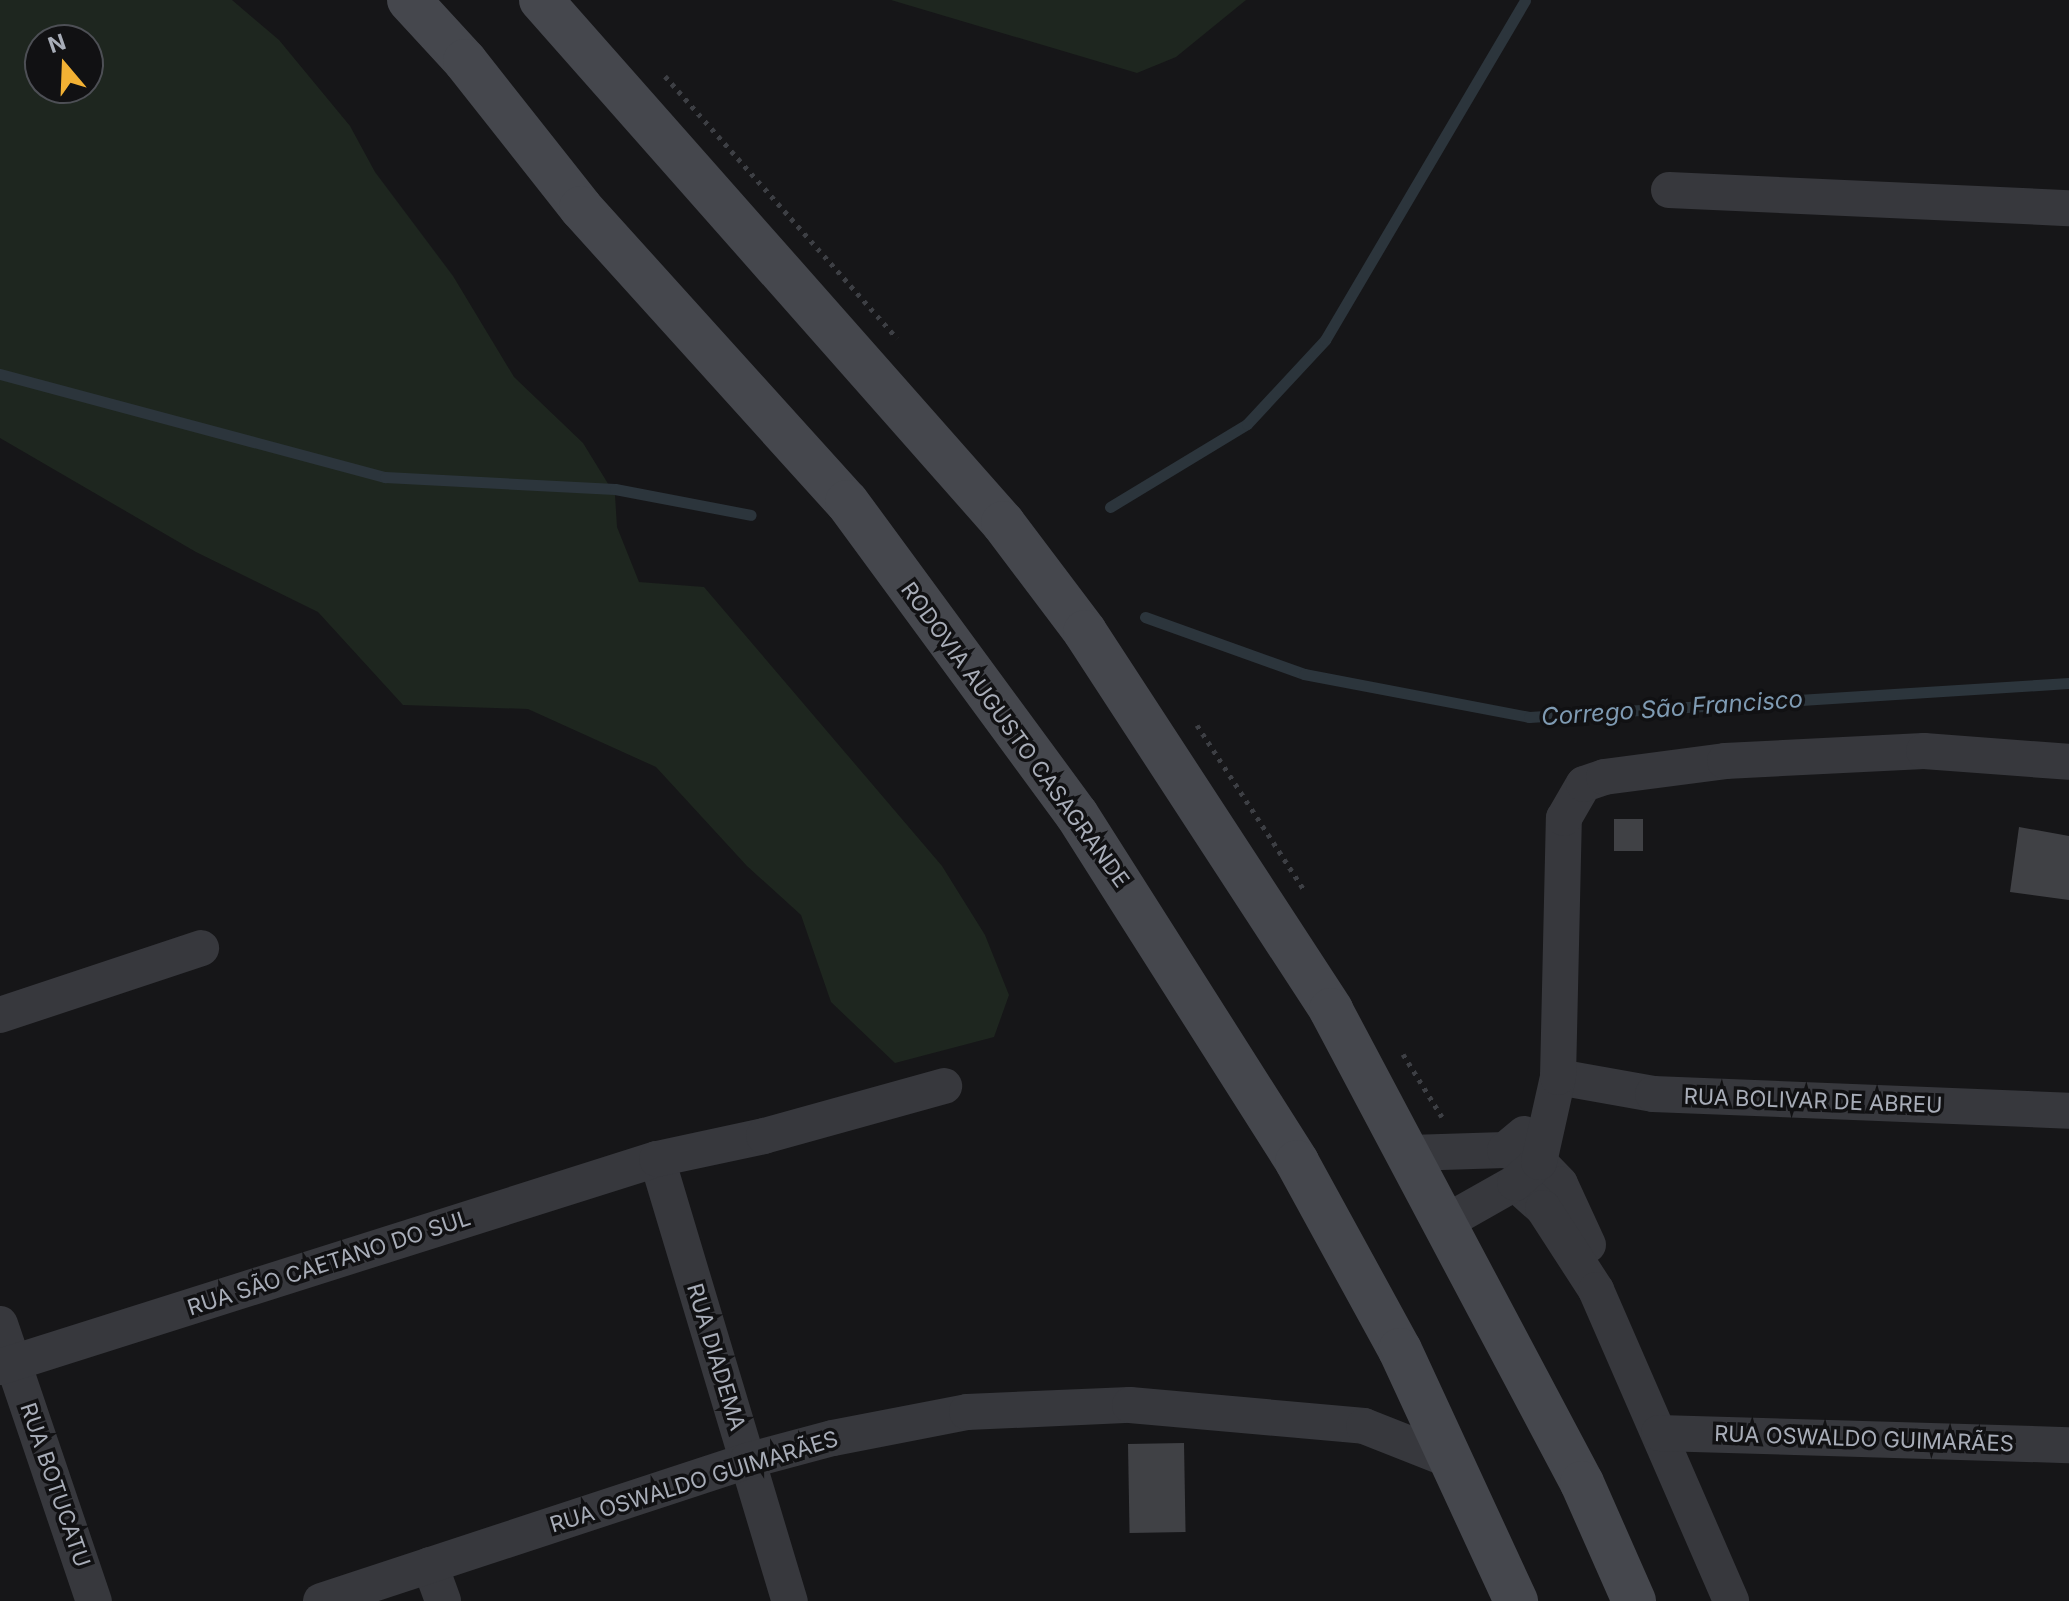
<!DOCTYPE html>
<meta charset="utf-8">
<style>
body{margin:0}
#map{position:relative;width:2069px;height:1601px;overflow:hidden;background:#161618;font-family:Inter,sans-serif}
div>[style]{position:absolute}
[style*='--x']{left:calc(var(--x)*1px);top:calc(var(--y)*1px);width:calc(var(--w)*1px);rotate:calc(var(--a)*1deg)}
.green>*{inset:0;background:#1e261f}
.stream>*{height:11px;margin:-5.5px;padding:0 5.5px;transform-origin:5.5px;border-radius:5.5px;background:#2c353c}
.building>*{inset:0;background:#404145;transform-origin:0 0}
.path>*{height:5px;margin-top:-2.5px;transform-origin:0;background:repeating-linear-gradient(90deg,#3d3f44 0 4px,transparent 0 10px)}
.street>*{height:36px;margin:-18px;padding:0 18px;transform-origin:18px;border-radius:18px;background:#37383d}
.secondary>*{height:44px;margin:-22px;padding:0 22px;transform-origin:22px;border-radius:22px;background:#45474d}
span{translate:-50% -50%;white-space:nowrap;text-align:center;line-height:1.15;-webkit-text-stroke:7px #111113;paint-order:stroke}
.street-label{font-size:22px;color:#a8adb8}
.water-label{font-size:24px;color:#7f9bb3;font-style:italic}
.north{position:absolute;left:24px;top:24px;width:80px;height:80px;box-sizing:border-box;background:#111113;border:2px solid #4d4f55;border-radius:50%;rotate:341deg;font-size:22px;font-weight:700;line-height:32px;text-align:center;color:#a8adb8}
.north::after{content:'';display:block;margin:auto;width:28px;height:36px;background:#f2b134;clip-path:polygon(50% 0,100% 100%,50% 72%,0 100%)}
</style>
<div id="map">
<div class="green">
<div style="clip-path:polygon(evenodd,0 0,232px 0,279px 40px,350px 126px,375px 172px,453px 276px,514px 377px,583px 443px,615px 495px,617px 527px,639px 582px,704px 587px,942px 866px,985px 935px,1009px 995px,994px 1037px,895px 1063px,831px 1002px,801px 915px,747px 866px,656px 767px,528px 709px,403px 705px,318px 612px,196px 552px,0 438px,0 0,88px 40px,88px 88px,40px 88px,40px 40px,88px 40px)"></div>
<div style="clip-path:polygon(891px 0,1246px 0,1176px 57px,1137px 73px)"></div>
</div>
<div class="stream">
<div style="--x:0;--y:374;--w:399;--a:15"></div>
<div style="--x:385;--y:477;--w:230;--a:3"></div>
<div style="--x:615;--y:489;--w:138;--a:10.8"></div>
<div style="--x:1110;--y:507;--w:160;--a:-31.2"></div>
<div style="--x:1247;--y:424;--w:115;--a:-47.1"></div>
<div style="--x:1325;--y:340;--w:394;--a:-59.5"></div>
<div style="--x:1145;--y:617;--w:169;--a:19.7"></div>
<div style="--x:1304;--y:674;--w:229;--a:10.8"></div>
<div style="--x:1529;--y:717;--w:541;--a:-3.6"></div>
</div>
<div class="building">
<div style="left:1614px;top:819px;width:29px;height:32px"></div>
<div style="clip-path:polygon(2019px 827px,2069px 836px,2069px 900px,2010px 892px)"></div>
<div style="left:1184px;top:1443px;width:89px;height:56px;rotate:89deg"></div>
</div>
<div class="path">
<div style="--x:665;--y:76;--w:350;--a:48.5"></div>
<div style="--x:1197;--y:725;--w:198;--a:57"></div>
<div style="--x:1403;--y:1054;--w:74;--a:58.2"></div>
</div>
<div class="street">
<div style="--x:1669;--y:190;--w:400;--a:2.6"></div>
<div style="--x:0;--y:1015;--w:212;--a:-18.4"></div>
<div style="--x:1558;--y:1077;--w:97;--a:10.1"></div>
<div style="--x:1653;--y:1094;--w:416;--a:2.3"></div>
<div style="--x:1505;--y:1150;--w:36;--a:19"></div>
<div style="--x:1539;--y:1162;--w:30;--a:46"></div>
<div style="--x:1560;--y:1184;--w:67;--a:65.3"></div>
<div style="--x:1410;--y:1153;--w:95;--a:-1.8"></div>
<div style="--x:1505;--y:1150;--w:25;--a:-40"></div>
<div style="--x:657;--y:1159;--w:462;--a:73.3"></div>
<div style="--x:1515;--y:1183;--w:38;--a:42"></div>
<div style="--x:1543;--y:1208;--w:98;--a:57.1"></div>
<div style="--x:1596;--y:1290;--w:339;--a:66.5"></div>
<div style="--x:1446;--y:1222;--w:79;--a:-29.5"></div>
<div style="--x:1515;--y:1183;--w:32;--a:-41"></div>
<div style="--x:1539;--y:1162;--w:87;--a:-77.4"></div>
<div style="--x:1558;--y:1077;--w:259;--a:-88.7"></div>
<div style="--x:1564;--y:818;--w:39;--a:-60"></div>
<div style="--x:1584;--y:784;--w:21;--a:-19"></div>
<div style="--x:1604;--y:777;--w:122;--a:-7.5"></div>
<div style="--x:1725;--y:761;--w:199;--a:-2.9"></div>
<div style="--x:1924;--y:751;--w:145;--a:4.3"></div>
<div style="--x:0;--y:1324;--w:293;--a:71.3"></div>
<div style="--x:0;--y:1367;--w:689;--a:-17.57"></div>
<div style="--x:657;--y:1159;--w:109;--a:-12.1"></div>
<div style="--x:764;--y:1136;--w:187;--a:-15.5"></div>
<div style="--x:1659;--y:1433;--w:410;--a:1.7"></div>
<div style="--x:430;--y:1565;--w:38;--a:70"></div>
<div style="--x:321;--y:1601;--w:448;--a:-18.2"></div>
<div style="--x:747;--y:1461;--w:89;--a:-15"></div>
<div style="--x:833;--y:1438;--w:136;--a:-11"></div>
<div style="--x:967;--y:1412;--w:163;--a:-2.5"></div>
<div style="--x:1130;--y:1405;--w:235;--a:5.1"></div>
<div style="--x:1364;--y:1426;--w:96;--a:21.5"></div>
</div>
<div class="secondary">
<div style="--x:409;--y:0;--w:83;--a:47.4"></div>
<div style="--x:465;--y:61;--w:187;--a:51.7"></div>
<div style="--x:581;--y:208;--w:396;--a:47.9"></div>
<div style="--x:847;--y:502;--w:388;--a:53.7"></div>
<div style="--x:1077;--y:815;--w:411;--a:57.6"></div>
<div style="--x:1297;--y:1162;--w:214;--a:61.3"></div>
<div style="--x:1400;--y:1350;--w:277;--a:65.2"></div>
<div style="--x:541;--y:0;--w:698;--a:48.54"></div>
<div style="--x:1003;--y:523;--w:136;--a:53"></div>
<div style="--x:1085;--y:632;--w:451;--a:56.9"></div>
<div style="--x:1331;--y:1010;--w:535;--a:62.05"></div>
<div style="--x:1582;--y:1483;--w:129;--a:66.2"></div>
</div>
<div class="street-label">
<span style="left:1015px;top:735px;rotate:54deg">RODOVIA AUGUSTO CASAGRANDE</span>
<span style="left:1813px;top:1101px;rotate:2deg">RUA BOLIVAR DE ABREU</span>
<span style="left:329px;top:1263px;rotate:-18deg">RUA SÃO CAETANO DO SUL</span>
<span style="left:716px;top:1357px;rotate:73deg">RUA DIADEMA</span>
<span style="left:1864px;top:1439px;rotate:2deg">RUA OSWALDO GUIMARÃES</span>
<span style="left:694px;top:1482px;rotate:-17deg">RUA OSWALDO GUIMARÃES</span>
<span style="left:55px;top:1485px;rotate:71deg">RUA BOTUCATU</span>
</div>
<div class="water-label">
<span style="left:1672px;top:708px;rotate:-4deg">Corrego São Francisco</span>
</div>
<div class="north">N</div>
</div>
